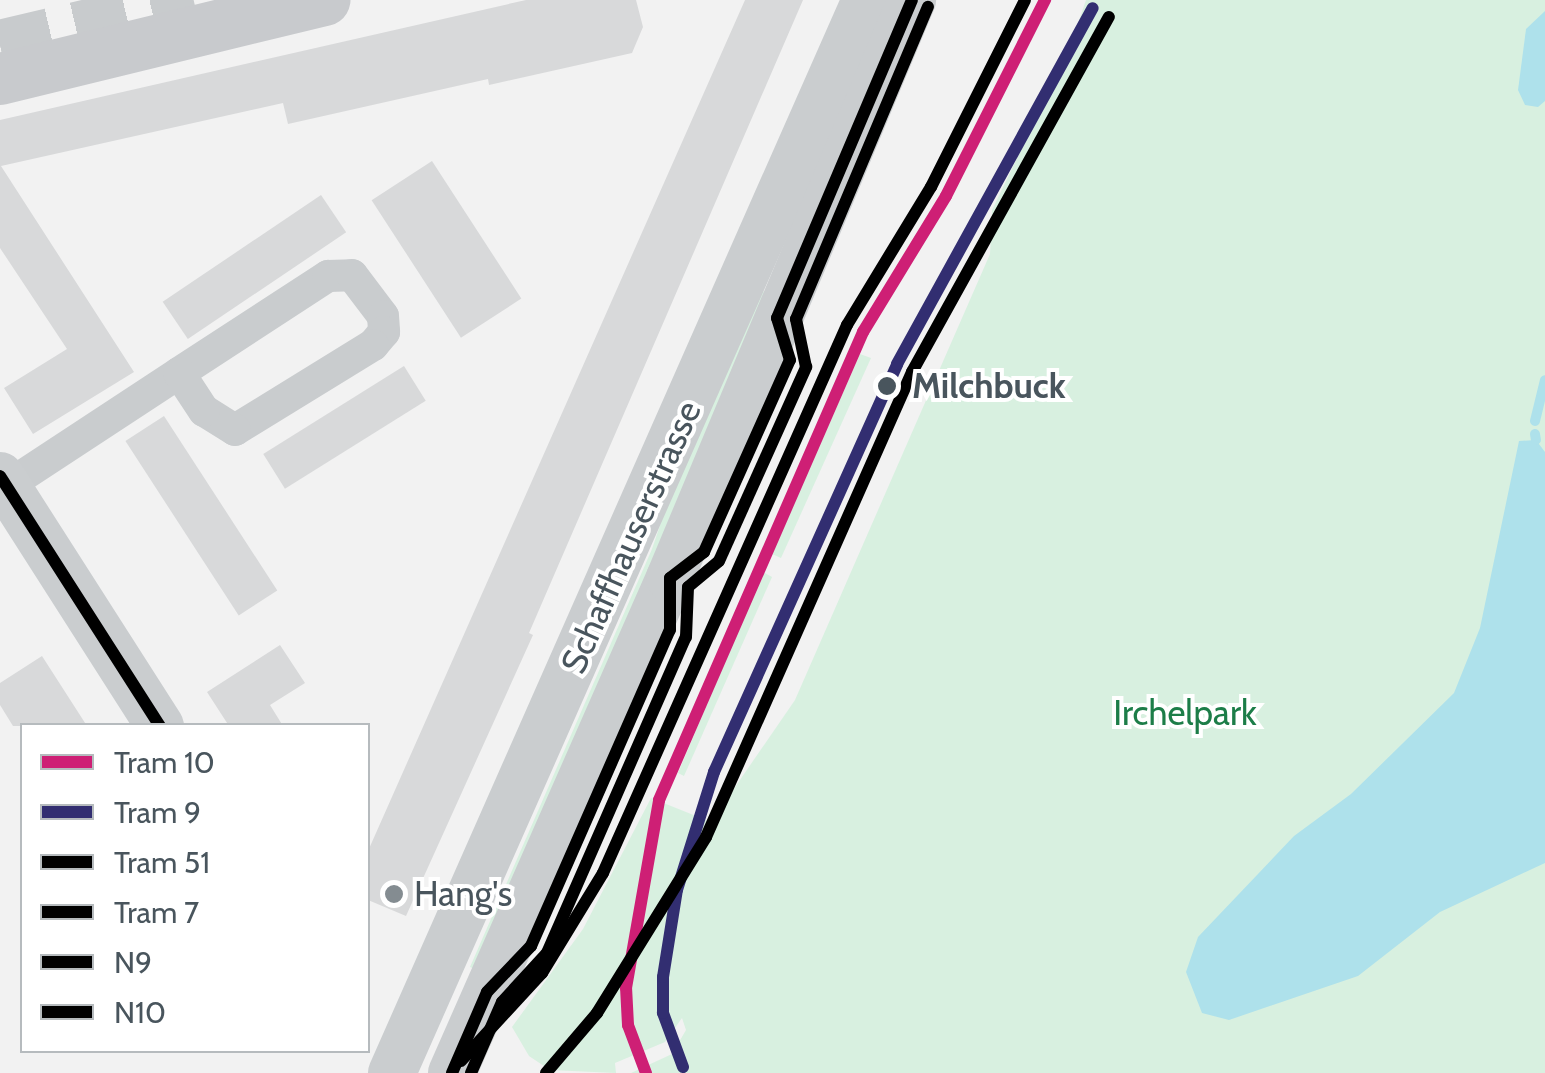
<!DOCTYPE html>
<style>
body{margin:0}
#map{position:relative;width:1545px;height:1073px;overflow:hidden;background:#f2f2f2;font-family:Cabin,sans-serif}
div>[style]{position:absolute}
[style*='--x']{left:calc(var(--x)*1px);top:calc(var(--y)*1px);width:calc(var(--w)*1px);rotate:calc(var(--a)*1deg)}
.green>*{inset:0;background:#d8f0e0}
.water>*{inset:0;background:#aee1eb}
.stream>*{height:10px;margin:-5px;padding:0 5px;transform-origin:5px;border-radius:5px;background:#aee1eb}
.building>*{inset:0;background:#d8d9da;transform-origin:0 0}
.primary-tunnel>*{height:52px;margin-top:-26px;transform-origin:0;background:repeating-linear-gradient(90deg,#c8cbcd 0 52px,transparent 0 78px)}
.street>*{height:32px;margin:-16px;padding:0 16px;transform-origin:16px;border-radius:16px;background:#c9ccce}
.secondary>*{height:48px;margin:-24px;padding:0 24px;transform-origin:24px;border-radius:24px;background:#cacdcf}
.primary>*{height:52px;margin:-26px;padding:0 26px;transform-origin:26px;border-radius:26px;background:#c8cacd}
.bus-1>*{height:12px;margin:-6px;padding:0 6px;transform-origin:6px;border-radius:6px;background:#000}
.bus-2>*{height:12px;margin:-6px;padding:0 6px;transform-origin:6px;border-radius:6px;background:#000}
.tram-1>*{height:12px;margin:-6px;padding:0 6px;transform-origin:6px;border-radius:6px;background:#ce1f75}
.tram-2>*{height:12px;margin:-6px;padding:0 6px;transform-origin:6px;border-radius:6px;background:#322e71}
.tram-3>*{height:12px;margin:-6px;padding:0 6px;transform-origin:6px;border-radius:6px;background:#000}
.tram-4>*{height:12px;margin:-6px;padding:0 6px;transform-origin:6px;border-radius:6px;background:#000}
.dots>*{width:28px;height:28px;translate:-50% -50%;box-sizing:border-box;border:5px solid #fff;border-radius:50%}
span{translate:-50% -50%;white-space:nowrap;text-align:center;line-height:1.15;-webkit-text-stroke:8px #fff;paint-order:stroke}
.stop-label{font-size:35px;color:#49555d;font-weight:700}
.left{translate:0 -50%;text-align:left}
.street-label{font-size:35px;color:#49555d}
.park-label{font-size:35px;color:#1c7d48}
.poi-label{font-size:35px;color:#49555d}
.legend{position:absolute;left:20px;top:723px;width:350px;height:330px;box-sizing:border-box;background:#fff;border:2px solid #b6bbbe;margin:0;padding:12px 18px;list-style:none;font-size:30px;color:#49555d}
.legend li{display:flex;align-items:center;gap:20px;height:50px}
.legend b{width:50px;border:2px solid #b6bbbe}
</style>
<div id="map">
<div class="green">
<div style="clip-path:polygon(1086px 0,1545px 0,1545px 1073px,631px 1073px,672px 1054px,686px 1030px,682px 1018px,665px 1042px,615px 1063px,616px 1073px,550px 1070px,529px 1056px,512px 1027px,583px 929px,651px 798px,711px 822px,795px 700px,990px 254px,992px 210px,1067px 55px)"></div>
<div style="clip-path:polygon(754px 288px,765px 292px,672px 530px,481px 972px,470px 967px,652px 549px,691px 434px)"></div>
<div style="clip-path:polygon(860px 354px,871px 358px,781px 558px,772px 554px)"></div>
<div style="clip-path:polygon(763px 572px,772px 577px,684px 776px,678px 773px)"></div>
</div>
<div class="water">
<div style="clip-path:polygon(1545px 11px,1545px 101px,1538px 107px,1525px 105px,1518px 90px,1526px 29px)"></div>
<div style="clip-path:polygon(1536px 440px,1545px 452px,1545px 863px,1440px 912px,1358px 976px,1229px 1020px,1202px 1013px,1186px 972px,1198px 937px,1294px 836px,1351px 794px,1454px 693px,1480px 628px,1519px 441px)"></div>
</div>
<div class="stream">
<div style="--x:1535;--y:421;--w:42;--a:-76.3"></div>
<div style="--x:1535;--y:434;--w:6;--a:81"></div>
</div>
<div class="building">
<div style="clip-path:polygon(526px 0,636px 0,643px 27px,632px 53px,489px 85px,488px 79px,288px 124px,283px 103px,1px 166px,134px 372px,33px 434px,4px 388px,67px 349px,0 248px,0 120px)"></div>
<div style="clip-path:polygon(745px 0,803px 0,529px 633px,533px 635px,406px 916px,368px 900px,368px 851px)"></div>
<div style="left:432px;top:161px;width:164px;height:72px;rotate:57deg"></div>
<div style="left:321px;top:195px;width:45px;height:191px;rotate:56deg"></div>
<div style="left:404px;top:366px;width:41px;height:166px;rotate:58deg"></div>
<div style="left:164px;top:416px;width:208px;height:46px;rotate:57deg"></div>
<div style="clip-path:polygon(280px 645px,305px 683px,270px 705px,283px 726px,229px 726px,207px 692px)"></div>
<div style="clip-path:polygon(42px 656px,87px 726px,13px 726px,0 705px,0 683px)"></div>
</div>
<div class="primary-tunnel">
<div style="--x:0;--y:46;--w:199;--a:-13.3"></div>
</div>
<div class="street">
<div style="--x:7;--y:486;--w:206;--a:-33.3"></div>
<div style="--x:179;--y:373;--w:178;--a:-33.1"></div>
<div style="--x:328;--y:276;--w:24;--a:-2"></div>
<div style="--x:352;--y:275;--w:51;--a:52.9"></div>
<div style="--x:383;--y:316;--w:16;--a:86"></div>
<div style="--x:384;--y:332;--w:17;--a:130"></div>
<div style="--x:373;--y:345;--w:162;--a:148.4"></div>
<div style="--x:235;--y:430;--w:36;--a:-148"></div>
<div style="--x:204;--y:411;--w:45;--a:-123.3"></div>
</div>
<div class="secondary">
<div style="--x:0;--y:476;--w:297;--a:57.4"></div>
<div style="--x:392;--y:1073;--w:1173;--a:-66.17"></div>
<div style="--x:452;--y:1073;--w:541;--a:-66.23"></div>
<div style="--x:670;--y:578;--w:627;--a:-67.28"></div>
</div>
<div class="primary">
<div style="--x:0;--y:79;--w:334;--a:-13.7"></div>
</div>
<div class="bus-1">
<div style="--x:0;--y:476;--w:297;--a:57.4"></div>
<div style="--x:452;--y:1073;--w:88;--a:-66.6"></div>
<div style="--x:487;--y:992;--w:64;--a:-46.3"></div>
<div style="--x:531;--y:946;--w:345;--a:-66.3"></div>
<div style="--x:670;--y:630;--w:52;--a:-90"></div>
<div style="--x:670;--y:578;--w:43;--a:-37.4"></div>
<div style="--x:704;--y:552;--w:210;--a:-65.9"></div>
<div style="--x:790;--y:360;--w:44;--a:-107.2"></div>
<div style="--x:777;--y:318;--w:345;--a:-67"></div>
</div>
<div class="bus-2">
<div style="--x:471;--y:1073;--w:77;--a:-66.4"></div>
<div style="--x:502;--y:1002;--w:67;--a:-47.4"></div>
<div style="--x:547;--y:953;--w:345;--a:-66.3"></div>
<div style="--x:686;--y:637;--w:50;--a:-87.7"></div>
<div style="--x:688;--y:587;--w:40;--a:-40"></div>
<div style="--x:719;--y:561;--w:213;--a:-65.8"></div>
<div style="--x:806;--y:367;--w:49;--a:-101.8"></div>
<div style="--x:796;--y:319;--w:339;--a:-67.1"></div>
</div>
<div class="tram-1">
<div style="--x:646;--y:1073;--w:51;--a:-110.6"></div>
<div style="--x:628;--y:1025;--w:37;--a:-93"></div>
<div style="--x:626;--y:988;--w:191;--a:-80"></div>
<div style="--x:659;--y:800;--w:511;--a:-66.45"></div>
<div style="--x:863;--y:332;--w:159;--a:-58.6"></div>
<div style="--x:946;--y:196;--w:220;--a:-63.2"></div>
</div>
<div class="tram-2">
<div style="--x:683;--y:1067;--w:58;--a:-110.3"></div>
<div style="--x:663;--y:1013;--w:36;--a:-90"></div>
<div style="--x:663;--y:977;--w:88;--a:-80.9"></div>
<div style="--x:677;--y:890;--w:124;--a:-72.6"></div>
<div style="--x:714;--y:772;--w:447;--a:-65.8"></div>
<div style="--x:897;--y:364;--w:406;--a:-61.2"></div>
</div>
<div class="tram-3">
<div style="--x:461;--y:1061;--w:120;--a:-47.4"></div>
<div style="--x:542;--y:973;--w:117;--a:-58.6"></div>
<div style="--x:603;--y:873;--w:600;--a:-66"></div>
<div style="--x:847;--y:325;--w:162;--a:-58.7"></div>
<div style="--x:931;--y:187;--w:209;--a:-63.3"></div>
</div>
<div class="tram-4">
<div style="--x:546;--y:1073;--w:79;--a:-49.6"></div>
<div style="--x:597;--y:1013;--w:207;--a:-58.2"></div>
<div style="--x:706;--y:837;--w:509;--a:-66.11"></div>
<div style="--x:912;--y:372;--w:406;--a:-61"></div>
</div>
<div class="dots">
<div style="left:887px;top:386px;background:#49555d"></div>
<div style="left:394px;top:894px;background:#848c91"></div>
</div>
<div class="stop-label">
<span class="left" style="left:912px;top:386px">Milchbuck</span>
</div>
<div class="street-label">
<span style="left:631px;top:537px;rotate:-66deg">Schaffhauserstrasse</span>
</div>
<div class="park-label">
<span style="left:1185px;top:713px">Irchelpark</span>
</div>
<div class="poi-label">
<span class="left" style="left:414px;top:894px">Hang's</span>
</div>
<ul class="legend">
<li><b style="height:12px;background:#ce1f75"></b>Tram 10</li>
<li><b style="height:12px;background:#322e71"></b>Tram 9</li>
<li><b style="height:12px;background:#000"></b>Tram 51</li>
<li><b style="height:12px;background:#000"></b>Tram 7</li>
<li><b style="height:12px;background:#000"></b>N9</li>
<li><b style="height:12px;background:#000"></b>N10</li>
</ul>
</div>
